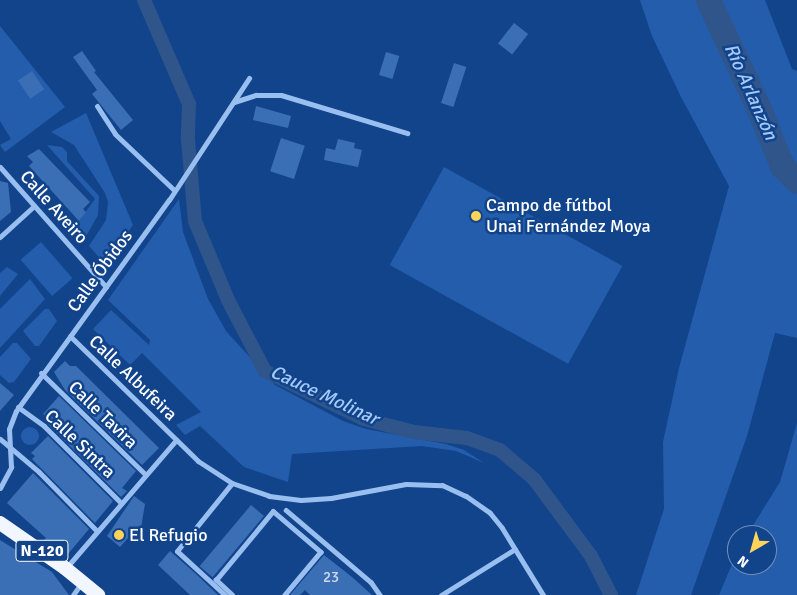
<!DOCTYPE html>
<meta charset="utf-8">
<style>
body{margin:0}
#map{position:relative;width:797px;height:595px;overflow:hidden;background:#12448c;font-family:Signika,sans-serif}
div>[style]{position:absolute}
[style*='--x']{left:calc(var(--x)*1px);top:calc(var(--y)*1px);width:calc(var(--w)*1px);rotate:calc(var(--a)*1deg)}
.green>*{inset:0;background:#235dab;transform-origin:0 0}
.round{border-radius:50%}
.canal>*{height:14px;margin:-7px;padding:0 7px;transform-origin:7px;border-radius:7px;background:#30558b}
.river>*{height:25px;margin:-12.5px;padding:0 12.5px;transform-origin:12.5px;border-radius:12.5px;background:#30558b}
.building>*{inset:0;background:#3a6eb5;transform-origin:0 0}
.pedestrian>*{height:4.5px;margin:-2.25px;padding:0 2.25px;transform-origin:2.25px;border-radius:2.25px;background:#99bff1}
.minor>*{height:5px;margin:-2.5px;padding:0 2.5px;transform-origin:2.5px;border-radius:2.5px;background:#99bff1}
.trunk>*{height:14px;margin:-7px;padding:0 7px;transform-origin:7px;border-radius:7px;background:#f1f6ff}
.dots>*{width:14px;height:14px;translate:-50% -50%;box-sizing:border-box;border:2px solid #12448c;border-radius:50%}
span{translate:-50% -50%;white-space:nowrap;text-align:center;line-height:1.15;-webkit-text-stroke:5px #12448c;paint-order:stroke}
.number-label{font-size:15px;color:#cedbec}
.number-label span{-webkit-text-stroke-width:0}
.shield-label span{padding:1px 4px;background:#12448c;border:1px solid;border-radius:4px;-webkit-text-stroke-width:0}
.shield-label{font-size:16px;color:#fff;font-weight:700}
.poi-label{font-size:18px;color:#fff}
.left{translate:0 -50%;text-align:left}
.street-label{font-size:18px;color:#fff}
.water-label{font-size:19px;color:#a5c9f9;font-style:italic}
.north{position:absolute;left:727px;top:525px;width:50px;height:50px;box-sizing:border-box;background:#12448c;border:1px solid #718fba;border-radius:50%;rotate:218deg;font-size:14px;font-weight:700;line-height:20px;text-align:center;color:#fff}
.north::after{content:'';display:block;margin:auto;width:18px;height:22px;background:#ffd459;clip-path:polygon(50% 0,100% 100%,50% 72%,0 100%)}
</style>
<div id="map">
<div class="green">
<div style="clip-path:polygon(640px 0,765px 0,792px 69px,797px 71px,797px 338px,775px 333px,747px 436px,691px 595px,636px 595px,664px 509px,663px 442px,679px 368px,729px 186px,681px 97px,652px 36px)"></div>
<div style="clip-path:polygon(0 26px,65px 107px,5px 152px,0 145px,11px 139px,0 121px)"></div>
<div style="clip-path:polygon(86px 113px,133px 225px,105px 264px,89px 246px,106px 220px,108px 202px,105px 193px,74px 145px,51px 132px)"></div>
<div style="clip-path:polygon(47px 145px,62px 147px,67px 152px,67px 161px,99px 196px,98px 215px,84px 240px,74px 228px,95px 199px)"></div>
<div style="left:444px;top:167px;width:204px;height:112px;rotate:29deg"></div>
<div style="clip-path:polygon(179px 199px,183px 232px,208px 299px,226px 331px,275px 385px,343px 421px,366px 429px,446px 444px,464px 450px,484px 463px,456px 451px,422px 446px,292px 454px,288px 482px,244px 467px,200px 426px,185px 435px,176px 425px,201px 412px,142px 353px,130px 365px,93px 329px,111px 310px,149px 345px,150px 340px,108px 300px)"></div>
<div style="left:41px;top:242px;width:48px;height:27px;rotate:49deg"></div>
<div style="clip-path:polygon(7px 267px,18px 274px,0 296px,0 273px)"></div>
<div style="clip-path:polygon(30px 279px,45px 299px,0 348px,0 309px)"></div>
<div style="clip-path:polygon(45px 309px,49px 309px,57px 321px,39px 346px,35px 346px,23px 331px)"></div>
<div style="clip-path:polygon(13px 343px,17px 343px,31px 359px,14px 382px,9px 383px,0 375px,0 357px)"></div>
<div style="clip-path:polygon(797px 423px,797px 595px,719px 595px,737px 552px,737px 565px,767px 565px,767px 535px,747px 535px,780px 482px)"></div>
<div class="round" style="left:21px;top:427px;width:18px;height:18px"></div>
</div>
<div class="canal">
<div style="--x:144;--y:0;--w:113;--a:66.6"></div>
<div style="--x:189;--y:104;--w:36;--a:92"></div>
<div style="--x:188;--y:140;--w:81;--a:85.1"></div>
<div style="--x:195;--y:221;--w:86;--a:67.3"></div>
<div style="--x:228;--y:300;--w:80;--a:62.5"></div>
<div style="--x:265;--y:371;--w:110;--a:25.9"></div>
<div style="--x:364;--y:419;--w:52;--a:14.6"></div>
<div style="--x:414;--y:432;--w:53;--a:6.5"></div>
<div style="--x:467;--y:438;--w:35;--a:20"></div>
<div style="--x:500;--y:450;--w:45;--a:40.5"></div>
<div style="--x:534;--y:479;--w:96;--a:53.5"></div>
<div style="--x:591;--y:556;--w:44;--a:62.9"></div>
</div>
<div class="river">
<div style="--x:708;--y:0;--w:120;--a:64.9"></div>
<div style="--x:759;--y:109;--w:61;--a:68"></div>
<div style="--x:782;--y:166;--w:21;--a:45"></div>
</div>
<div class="building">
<div style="left:514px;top:23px;width:18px;height:26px;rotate:38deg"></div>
<div style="clip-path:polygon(82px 51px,96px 71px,94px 72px,133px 120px,121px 130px,92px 94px,97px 90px,73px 57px)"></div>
<div style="left:386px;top:52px;width:14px;height:24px;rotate:17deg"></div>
<div style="left:454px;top:63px;width:13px;height:42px;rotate:18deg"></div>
<div style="left:32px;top:71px;width:22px;height:17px;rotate:56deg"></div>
<div style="clip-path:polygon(256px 106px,291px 116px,288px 128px,253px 120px)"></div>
<div style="left:281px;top:138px;width:25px;height:35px;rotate:18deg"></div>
<div style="clip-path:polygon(338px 139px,355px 143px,354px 148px,362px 150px,358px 167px,324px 160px,326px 148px,335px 150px)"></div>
<div style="clip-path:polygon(39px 149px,90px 202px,83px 209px,86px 212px,79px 221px,29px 166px,33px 162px,27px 156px)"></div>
<div style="clip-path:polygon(0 181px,8px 183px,11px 212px,0 221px)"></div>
<div style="clip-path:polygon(65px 361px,70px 366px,76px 366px,159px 448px,142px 465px,65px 390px,54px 372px)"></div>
<div style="clip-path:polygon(0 383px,14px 395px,0 411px)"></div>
<div style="clip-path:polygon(59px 396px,136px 471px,122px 488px,127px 491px,121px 497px,44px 420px,47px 418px,43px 414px)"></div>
<div style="clip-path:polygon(48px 436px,113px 501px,95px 523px,32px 459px,35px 456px,31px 453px)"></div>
<div style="clip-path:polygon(33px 473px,89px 529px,68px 554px,59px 546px,56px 550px,44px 540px,46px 538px,7px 503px)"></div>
<div style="clip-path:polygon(134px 496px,145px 504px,139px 540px,128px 538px,120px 547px,107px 536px)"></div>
<div style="left:251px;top:505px;width:17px;height:80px;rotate:40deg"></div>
<div style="clip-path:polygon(0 540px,52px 572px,69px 595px,0 595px)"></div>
<div style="clip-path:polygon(170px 551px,196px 574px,218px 595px,190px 595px,158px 565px)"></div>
<div style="clip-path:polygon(324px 555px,352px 577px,372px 595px,310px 595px,305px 590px,300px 595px,290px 595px)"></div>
</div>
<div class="pedestrian">
<div style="--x:286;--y:510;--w:111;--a:40.3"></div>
<div style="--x:371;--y:582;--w:16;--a:55"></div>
<div style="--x:232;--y:595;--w:22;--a:-137"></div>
<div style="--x:216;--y:580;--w:89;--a:-50.4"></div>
<div style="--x:273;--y:511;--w:63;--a:40.5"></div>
<div style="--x:321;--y:552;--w:56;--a:129.9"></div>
</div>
<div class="minor">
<div style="--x:234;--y:102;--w:23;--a:-18"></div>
<div style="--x:256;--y:95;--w:25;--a:0"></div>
<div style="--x:281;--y:95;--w:132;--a:16.8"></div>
<div style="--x:97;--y:106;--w:33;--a:57"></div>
<div style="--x:115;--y:134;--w:81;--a:43.5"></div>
<div style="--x:0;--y:167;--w:160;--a:48.5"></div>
<div style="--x:0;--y:237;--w:46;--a:-42.4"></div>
<div style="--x:70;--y:336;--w:179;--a:44.3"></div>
<div style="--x:198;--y:461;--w:40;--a:32.9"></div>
<div style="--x:232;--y:483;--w:39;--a:19"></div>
<div style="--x:269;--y:496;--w:32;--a:7"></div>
<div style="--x:301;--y:500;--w:30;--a:-4"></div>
<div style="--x:331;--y:498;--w:76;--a:-10.6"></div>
<div style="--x:406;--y:484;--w:36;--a:2"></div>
<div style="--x:442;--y:485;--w:26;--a:25"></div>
<div style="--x:466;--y:496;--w:29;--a:35"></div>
<div style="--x:490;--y:513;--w:19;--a:51"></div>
<div style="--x:502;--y:528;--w:79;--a:58.5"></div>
<div style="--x:41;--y:373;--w:146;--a:44.2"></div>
<div style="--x:18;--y:407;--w:32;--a:36"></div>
<div style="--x:44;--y:426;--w:109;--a:45"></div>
<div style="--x:0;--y:439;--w:51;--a:40.2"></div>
<div style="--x:39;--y:472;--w:83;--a:45.5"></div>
<div style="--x:0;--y:488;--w:24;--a:-62"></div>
<div style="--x:11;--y:467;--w:38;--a:-93"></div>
<div style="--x:9;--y:429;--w:19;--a:-69"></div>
<div style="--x:16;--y:411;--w:261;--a:-54.1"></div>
<div style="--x:169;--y:200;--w:146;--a:-56.7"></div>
<div style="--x:66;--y:568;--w:169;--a:-49.3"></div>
<div style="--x:73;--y:595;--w:16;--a:-55"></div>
<div style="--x:225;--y:595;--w:65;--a:-137.5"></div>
<div style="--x:177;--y:551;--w:87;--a:-51"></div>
<div style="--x:441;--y:595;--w:87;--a:-31.9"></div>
</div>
<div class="trunk">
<div style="--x:0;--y:523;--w:79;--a:34.7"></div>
<div style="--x:65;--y:568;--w:43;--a:39.3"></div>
</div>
<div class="dots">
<div style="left:476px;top:216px;background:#ffd459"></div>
<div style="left:119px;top:535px;background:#ffd459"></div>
</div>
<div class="number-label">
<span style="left:331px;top:578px">23</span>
</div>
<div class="shield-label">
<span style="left:42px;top:551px">N-120</span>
</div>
<div class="poi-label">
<span class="left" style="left:486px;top:216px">Campo de fútbol<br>Unai Fernández Moya</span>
<span class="left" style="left:129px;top:535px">El Refugio</span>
</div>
<div class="street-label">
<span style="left:54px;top:207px;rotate:48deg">Calle Aveiro</span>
<span style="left:100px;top:271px;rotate:-54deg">Calle Óbidos</span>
<span style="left:133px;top:378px;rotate:44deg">Calle Albufeira</span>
<span style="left:103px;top:415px;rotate:44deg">Calle Tavira</span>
<span style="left:80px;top:444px;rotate:44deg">Calle Sintra</span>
</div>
<div class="water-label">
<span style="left:750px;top:92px;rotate:66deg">Río Arlanzón</span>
<span style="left:324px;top:396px;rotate:25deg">Cauce Molinar</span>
</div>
<div class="north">N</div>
</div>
